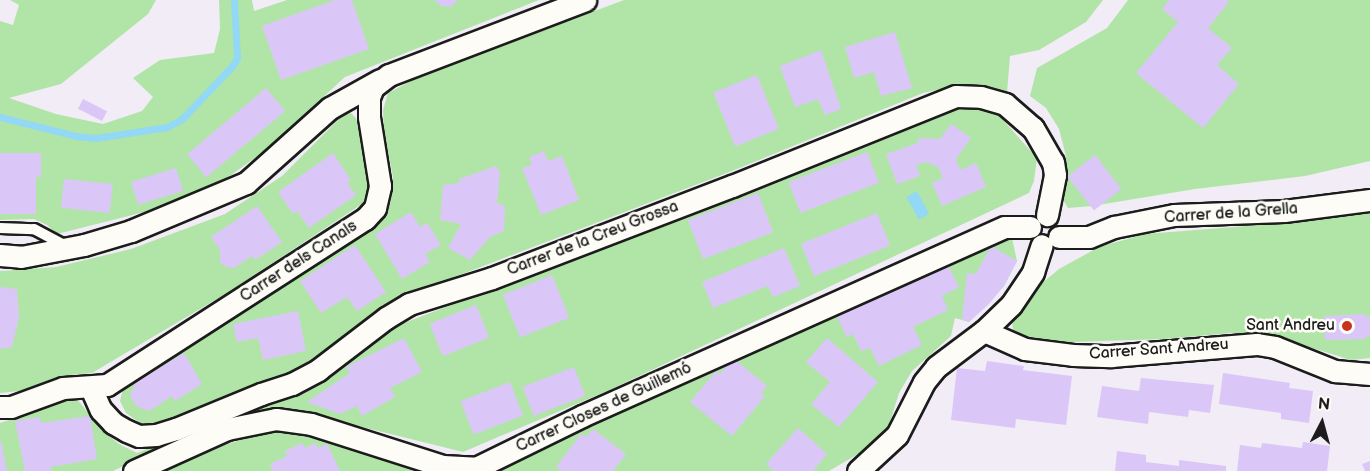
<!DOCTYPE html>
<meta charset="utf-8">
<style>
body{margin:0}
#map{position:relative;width:1370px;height:471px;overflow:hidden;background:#f2ecf7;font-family:"Balsamiq Sans",sans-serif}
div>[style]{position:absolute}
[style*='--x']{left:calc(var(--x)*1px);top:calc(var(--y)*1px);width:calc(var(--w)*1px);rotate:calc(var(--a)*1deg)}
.green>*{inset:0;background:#b1e5a7}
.water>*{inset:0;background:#93d8f5;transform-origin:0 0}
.stream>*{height:7px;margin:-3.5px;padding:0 3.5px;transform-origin:3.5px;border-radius:3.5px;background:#93d8f5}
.building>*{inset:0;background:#dac7f8;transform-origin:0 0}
.roads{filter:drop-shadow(2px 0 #1c1c1c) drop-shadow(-2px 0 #1c1c1c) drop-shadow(0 2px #1c1c1c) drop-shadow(0 -2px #1c1c1c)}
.service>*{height:10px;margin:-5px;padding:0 5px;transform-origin:5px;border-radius:5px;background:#fdfcf7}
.minor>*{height:21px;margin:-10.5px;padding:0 10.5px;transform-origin:10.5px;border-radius:10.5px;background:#fdfcf7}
.dots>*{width:16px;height:16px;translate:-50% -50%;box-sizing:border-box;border:3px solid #fdfcf7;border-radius:50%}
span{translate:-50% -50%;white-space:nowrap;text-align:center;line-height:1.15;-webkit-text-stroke:5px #fdfcf7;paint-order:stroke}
.street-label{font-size:16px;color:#1c1c1c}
.poi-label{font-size:16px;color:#1c1c1c}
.right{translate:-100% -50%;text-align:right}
.north{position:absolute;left:1292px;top:393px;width:60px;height:60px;-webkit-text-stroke:4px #fdfcf7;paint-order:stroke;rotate:6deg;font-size:16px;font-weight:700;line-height:24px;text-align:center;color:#1c1c1c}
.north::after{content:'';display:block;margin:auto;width:21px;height:27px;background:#1c1c1c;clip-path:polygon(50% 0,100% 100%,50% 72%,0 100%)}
</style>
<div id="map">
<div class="green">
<div style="clip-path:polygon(10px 0,156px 0,148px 14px,61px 84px,9px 98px,56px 114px,103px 124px,142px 111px,153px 97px,133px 78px,160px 60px,214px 53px,220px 29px,219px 0,252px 0,254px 11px,287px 0,539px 0,345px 77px,265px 151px,221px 182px,180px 203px,57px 234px,47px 225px,34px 219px,0 220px,0 21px,13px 25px,19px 5px)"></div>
<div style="clip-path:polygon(624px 0,1103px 0,1086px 22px,1039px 50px,1010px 56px,1007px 93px,961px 85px,923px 93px,732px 171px,418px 291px,390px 304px,289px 375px,154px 424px,140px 423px,126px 413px,120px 401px,123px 388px,385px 218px,391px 201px,393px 177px,384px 132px,383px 110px,388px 93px,415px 79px)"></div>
<div style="clip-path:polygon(1128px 0,1370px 0,1370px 161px,1305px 176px,1195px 189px,1092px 206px,1068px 208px,1062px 198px,1066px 156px,1059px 129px,1046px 108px,1030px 96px,1037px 68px,1107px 28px)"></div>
<div style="clip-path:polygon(983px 105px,996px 112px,1037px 158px,1034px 181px,1029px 193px,607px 391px,463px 452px,282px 407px,184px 437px,113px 471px,0 471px,0 423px,76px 398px,103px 431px,119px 444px,137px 453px,256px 404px,279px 399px,314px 385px,374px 339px,399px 325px,966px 106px)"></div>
<div style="clip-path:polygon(351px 113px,356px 118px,369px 178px,368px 194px,362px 204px,227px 293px,92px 373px,70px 375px,20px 391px,0 393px,0 271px,56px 267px,131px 249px,225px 214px,282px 176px,343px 115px)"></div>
<div style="clip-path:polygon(1370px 210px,1370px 358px,1351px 360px,1309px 347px,1295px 347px,1294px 343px,1259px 334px,1231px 333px,1164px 339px,1041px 343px,1018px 337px,1013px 330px,1012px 320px,1028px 295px,1059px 269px,1099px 247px,1145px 234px,1312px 221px)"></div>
<div style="clip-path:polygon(1005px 237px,1012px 238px,1017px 261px,1004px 286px,969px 322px,955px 318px,951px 336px,912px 371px,899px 393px,889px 425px,870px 447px,829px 471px,486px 471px)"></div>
<div style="clip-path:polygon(289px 429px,305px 431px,432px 471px,158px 471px,210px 449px,269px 432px)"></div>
</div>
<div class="water">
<div style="left:917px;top:191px;width:26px;height:12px;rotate:62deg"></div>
</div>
<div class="stream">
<div style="--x:0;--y:117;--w:78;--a:14"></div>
<div style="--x:76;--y:136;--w:20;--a:6"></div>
<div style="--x:96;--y:138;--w:72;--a:-8.8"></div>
<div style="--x:167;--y:127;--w:17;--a:-28"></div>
<div style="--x:182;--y:119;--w:74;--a:-46.6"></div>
<div style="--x:233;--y:65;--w:8;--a:-60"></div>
<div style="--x:237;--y:58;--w:58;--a:-93"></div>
</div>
<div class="building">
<div style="clip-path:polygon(335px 0,352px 0,369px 49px,281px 80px,262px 26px)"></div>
<div style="clip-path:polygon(434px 0,458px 0,451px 7px,442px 6px)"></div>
<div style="clip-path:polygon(1169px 0,1226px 0,1229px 2px,1208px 28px,1232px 48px,1217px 65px,1239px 84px,1203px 128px,1136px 73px,1178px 22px,1162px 9px)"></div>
<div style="clip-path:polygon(895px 32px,912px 88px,881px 96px,874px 72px,854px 78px,845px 47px)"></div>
<div style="clip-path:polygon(821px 50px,841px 109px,825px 115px,818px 99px,795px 107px,780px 66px)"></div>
<div style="left:757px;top:75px;width:58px;height:47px;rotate:68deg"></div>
<div style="left:266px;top:88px;width:30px;height:103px;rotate:50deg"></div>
<div style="left:83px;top:99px;width:27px;height:11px;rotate:27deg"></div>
<div style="clip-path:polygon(951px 124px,971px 138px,956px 159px,960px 170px,976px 163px,986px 187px,942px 206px,932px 183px,943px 178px,938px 167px,927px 162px,916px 165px,920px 176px,897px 184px,886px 154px,918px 143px,918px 138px,940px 139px)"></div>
<div style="clip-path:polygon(544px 151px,548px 161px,562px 156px,579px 200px,541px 215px,522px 168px,532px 165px,529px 157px)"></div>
<div style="left:867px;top:152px;width:33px;height:84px;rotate:69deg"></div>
<div style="clip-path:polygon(0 153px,41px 153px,41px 177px,36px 177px,36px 214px,0 214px)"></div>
<div style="clip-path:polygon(333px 153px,351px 180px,347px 183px,356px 195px,309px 228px,297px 211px,293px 214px,278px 192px)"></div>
<div style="left:1095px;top:155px;width:43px;height:35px;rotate:52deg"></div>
<div style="clip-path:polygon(496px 166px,500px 173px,497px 203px,505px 206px,504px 231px,490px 237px,470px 260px,448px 248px,461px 224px,440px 220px,443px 185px,459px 183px,459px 179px)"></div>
<div style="left:176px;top:168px;width:24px;height:47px;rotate:73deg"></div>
<div style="left:64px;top:179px;width:49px;height:29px;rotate:6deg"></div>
<div style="left:758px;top:193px;width:42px;height:75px;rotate:69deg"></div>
<div style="clip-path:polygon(257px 206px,282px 242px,255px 260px,252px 256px,234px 268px,227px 267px,220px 263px,220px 250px,211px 237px)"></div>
<div style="clip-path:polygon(411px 212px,420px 227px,427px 223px,441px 245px,425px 254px,430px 262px,402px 279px,375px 234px)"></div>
<div style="left:877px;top:213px;width:35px;height:82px;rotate:68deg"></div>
<div style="clip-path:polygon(355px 245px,386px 292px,357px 311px,347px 297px,321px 313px,300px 281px)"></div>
<div style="clip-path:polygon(991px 246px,1017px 261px,1004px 286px,988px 305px,969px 322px,962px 320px,967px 273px,976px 274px)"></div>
<div style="clip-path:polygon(784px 248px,800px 286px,773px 297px,768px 286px,713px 308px,702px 282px)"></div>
<div style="clip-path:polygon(946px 261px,959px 287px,942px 296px,948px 310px,913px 327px,922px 345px,879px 366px,870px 348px,861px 351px,853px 334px,847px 337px,836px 315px)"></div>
<div style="left:552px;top:275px;width:46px;height:53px;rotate:68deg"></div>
<div style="clip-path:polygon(0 287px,17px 289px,19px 317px,12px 347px,0 349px)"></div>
<div style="left:476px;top:305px;width:35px;height:50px;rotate:68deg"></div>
<div style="clip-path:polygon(298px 311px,306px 351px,263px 360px,258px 338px,237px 342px,233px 324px)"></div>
<div style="clip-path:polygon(1363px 314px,1370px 318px,1370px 334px,1365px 339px,1325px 340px,1324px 316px)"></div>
<div style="clip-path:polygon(404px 338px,422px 372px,390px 388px,395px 397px,362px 416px,357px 406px,340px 414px,307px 402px,350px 373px,346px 367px)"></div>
<div style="clip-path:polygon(827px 338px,878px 382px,839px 427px,811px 404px,830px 382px,806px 362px)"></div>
<div style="clip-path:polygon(184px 353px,202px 384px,175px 401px,172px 396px,149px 411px,136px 406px,130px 395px,136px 382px)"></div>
<div style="clip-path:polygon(733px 358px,767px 386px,761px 393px,765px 396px,732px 436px,690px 402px,716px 371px,720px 374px)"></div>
<div style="clip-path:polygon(987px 361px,1024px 366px,1023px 370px,1072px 376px,1066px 425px,1016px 419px,1015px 428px,951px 420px,957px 368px,985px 371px)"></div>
<div style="left:574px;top:367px;width:31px;height:55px;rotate:69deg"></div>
<div style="clip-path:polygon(1223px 373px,1290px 383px,1289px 388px,1313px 391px,1309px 423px,1281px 419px,1281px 413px,1219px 404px)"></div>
<div style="clip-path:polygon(1141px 378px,1214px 385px,1210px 413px,1189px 410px,1188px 417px,1149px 412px,1148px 424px,1097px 417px,1102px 386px,1139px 391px)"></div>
<div style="left:510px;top:382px;width:36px;height:53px;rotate:69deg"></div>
<div style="clip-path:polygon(90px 416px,97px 459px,50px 467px,52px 471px,25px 471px,15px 421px,40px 417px,41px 423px)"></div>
<div style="clip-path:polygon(798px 428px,827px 454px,813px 471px,774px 471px,766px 464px)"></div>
<div style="clip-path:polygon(593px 429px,626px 454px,613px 471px,562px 471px,556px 467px,581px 434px,586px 437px)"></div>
<div style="clip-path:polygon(0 441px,1px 441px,7px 471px,0 471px)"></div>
<div style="clip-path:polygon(1303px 442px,1330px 446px,1327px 471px,1237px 471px,1240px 445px,1261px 448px,1262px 443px,1302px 448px)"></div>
<div style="clip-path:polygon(302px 443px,305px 448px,316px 443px,318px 448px,327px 444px,340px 471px,273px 471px,270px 464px,287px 456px,285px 451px)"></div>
<div style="clip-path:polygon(1117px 451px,1146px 455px,1146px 462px,1179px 466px,1179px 460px,1226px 466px,1226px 471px,1115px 471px)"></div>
<div style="clip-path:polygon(1370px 461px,1370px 471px,1365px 471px,1362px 464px)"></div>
</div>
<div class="roads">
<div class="service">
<div style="--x:0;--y:228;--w:34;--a:2"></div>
<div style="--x:34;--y:229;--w:34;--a:28"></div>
</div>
<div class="minor">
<div style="--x:1059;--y:237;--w:30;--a:0"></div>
<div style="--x:1089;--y:237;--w:27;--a:-22"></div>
<div style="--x:1114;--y:227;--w:61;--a:-11.3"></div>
<div style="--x:1174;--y:215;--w:110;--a:-2.1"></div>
<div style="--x:1284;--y:211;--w:87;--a:-7.3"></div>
<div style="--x:0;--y:255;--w:21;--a:5"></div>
<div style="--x:21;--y:257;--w:64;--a:-10.8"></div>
<div style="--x:84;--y:245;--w:49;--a:-16.6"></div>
<div style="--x:131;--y:231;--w:125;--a:-22.7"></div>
<div style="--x:246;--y:183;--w:113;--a:-41.8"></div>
<div style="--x:330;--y:108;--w:57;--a:-29.2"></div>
<div style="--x:984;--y:331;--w:45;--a:23.7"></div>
<div style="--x:1025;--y:349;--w:48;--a:7.1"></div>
<div style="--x:1073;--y:355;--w:38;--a:2"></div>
<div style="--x:1111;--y:356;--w:146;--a:-4.7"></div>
<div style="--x:1257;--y:344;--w:18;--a:9"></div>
<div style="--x:1275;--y:347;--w:65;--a:21.8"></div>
<div style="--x:1335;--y:371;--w:35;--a:5"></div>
<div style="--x:91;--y:388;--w:24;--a:66"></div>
<div style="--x:101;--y:410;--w:18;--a:47"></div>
<div style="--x:113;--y:423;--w:16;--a:30"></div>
<div style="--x:127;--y:431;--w:13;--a:23"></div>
<div style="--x:139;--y:436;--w:17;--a:-3"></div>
<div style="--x:156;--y:435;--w:21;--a:-17"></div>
<div style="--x:176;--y:429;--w:92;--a:-22.4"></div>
<div style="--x:261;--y:394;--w:33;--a:-18"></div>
<div style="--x:292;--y:384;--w:30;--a:-28"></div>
<div style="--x:318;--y:370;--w:86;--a:-37.4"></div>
<div style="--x:386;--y:318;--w:27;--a:-31"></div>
<div style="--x:409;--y:304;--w:87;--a:-17.4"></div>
<div style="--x:492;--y:278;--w:257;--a:-21"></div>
<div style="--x:732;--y:186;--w:241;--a:-21.9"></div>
<div style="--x:956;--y:96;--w:25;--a:2"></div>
<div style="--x:981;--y:97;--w:25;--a:16"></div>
<div style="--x:1005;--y:104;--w:37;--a:41"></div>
<div style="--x:1033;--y:128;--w:39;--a:60"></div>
<div style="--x:1053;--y:162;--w:13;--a:81"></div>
<div style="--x:1055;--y:175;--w:41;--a:101.3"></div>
<div style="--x:0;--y:407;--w:11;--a:0"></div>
<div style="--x:11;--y:407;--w:55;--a:-20.1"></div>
<div style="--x:63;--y:388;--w:44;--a:-3.9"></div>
<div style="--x:107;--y:385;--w:307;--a:-32.8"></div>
<div style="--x:365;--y:219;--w:15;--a:-48"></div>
<div style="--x:375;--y:208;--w:23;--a:-77"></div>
<div style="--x:380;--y:186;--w:70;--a:-99.1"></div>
<div style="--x:369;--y:117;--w:20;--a:-90"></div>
<div style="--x:369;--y:97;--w:11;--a:-68"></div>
<div style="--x:373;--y:87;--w:20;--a:-37"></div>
<div style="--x:389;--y:75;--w:210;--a:-20.9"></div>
<div style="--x:134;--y:471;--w:102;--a:-24.3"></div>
<div style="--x:227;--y:429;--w:50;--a:-11.5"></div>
<div style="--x:276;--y:419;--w:35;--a:8"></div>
<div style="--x:311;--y:424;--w:139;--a:17.7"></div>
<div style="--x:443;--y:466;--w:33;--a:3"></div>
<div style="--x:476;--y:468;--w:118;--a:-26.1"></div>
<div style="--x:582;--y:416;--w:463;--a:-24.1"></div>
<div style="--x:1005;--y:227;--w:25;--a:0"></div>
<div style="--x:858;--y:471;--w:53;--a:-42.7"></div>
<div style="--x:897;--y:435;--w:59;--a:-63"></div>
<div style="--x:924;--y:382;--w:19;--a:-51"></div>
<div style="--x:936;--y:367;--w:60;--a:-36.9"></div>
<div style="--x:984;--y:331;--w:37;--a:-44"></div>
<div style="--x:1011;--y:305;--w:40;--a:-56"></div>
<div style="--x:1033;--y:272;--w:28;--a:-72"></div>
</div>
</div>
<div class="dots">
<div style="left:1347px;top:326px;background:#c8321e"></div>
</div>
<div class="street-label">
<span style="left:1231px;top:214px;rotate:-4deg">Carrer de la Grella</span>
<span style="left:593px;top:239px;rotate:-21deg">Carrer de la Creu Grossa</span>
<span style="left:299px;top:262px;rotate:-33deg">Carrer dels Canals</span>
<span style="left:1159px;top:350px;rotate:-4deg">Carrer Sant Andreu</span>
<span style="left:604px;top:408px;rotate:-25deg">Carrer Closes de Guillemó</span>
</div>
<div class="poi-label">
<span class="right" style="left:1335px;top:326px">Sant Andreu</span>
</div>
<div class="north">N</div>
</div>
